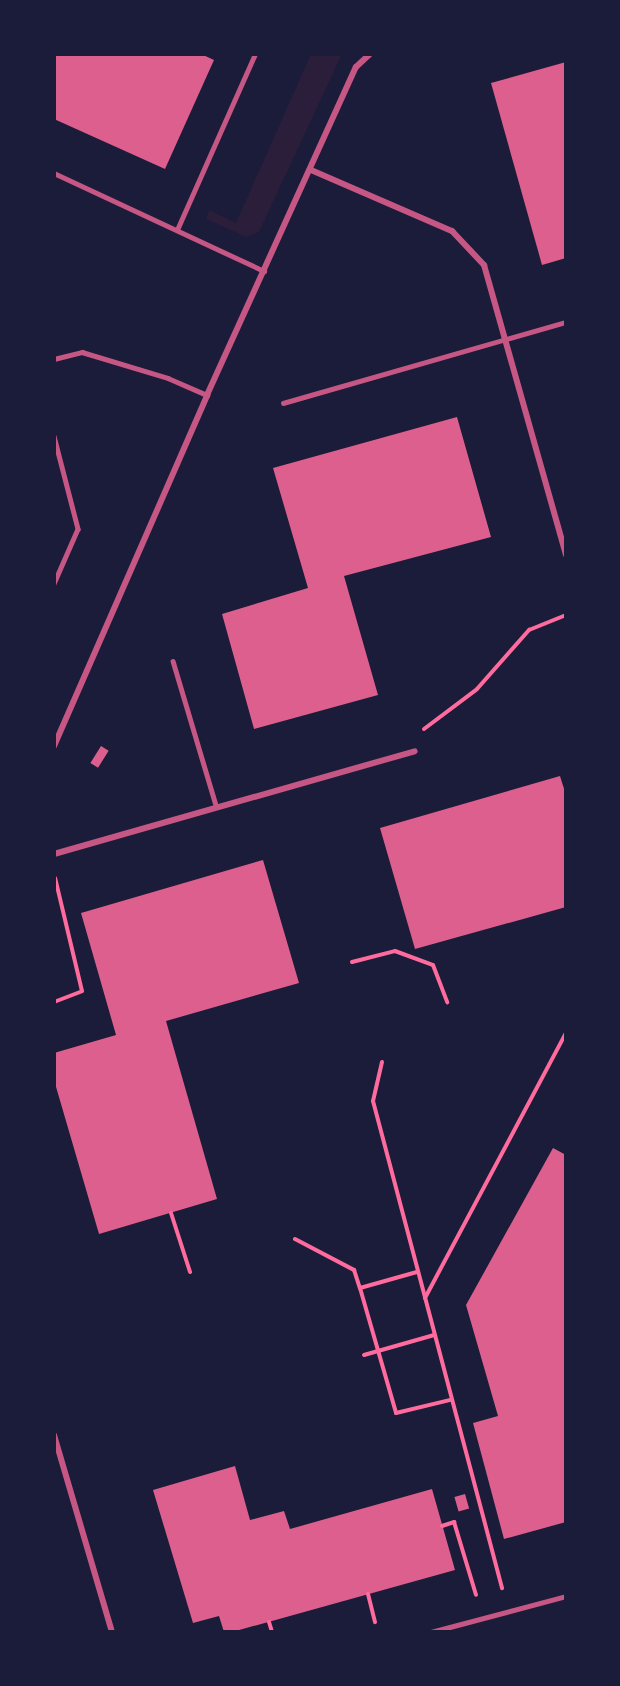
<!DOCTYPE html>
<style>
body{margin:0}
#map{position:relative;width:620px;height:1686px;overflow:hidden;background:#1b1b3a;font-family:Inter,sans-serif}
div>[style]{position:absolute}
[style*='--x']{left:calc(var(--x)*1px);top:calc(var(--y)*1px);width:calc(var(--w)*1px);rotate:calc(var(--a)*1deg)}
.green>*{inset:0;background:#2a1e3b}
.building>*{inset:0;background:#dd5f8e;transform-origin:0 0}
.path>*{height:4px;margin:-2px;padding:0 2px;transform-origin:2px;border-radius:2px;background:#ff6b9d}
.service>*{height:4.5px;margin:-2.25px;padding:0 2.25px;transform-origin:2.25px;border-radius:2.25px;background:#c65784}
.minor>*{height:6px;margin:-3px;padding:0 3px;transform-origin:3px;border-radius:3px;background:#c65784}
span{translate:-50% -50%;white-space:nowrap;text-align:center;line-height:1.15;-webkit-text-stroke:6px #1b1b3a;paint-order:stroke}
.frame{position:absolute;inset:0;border:56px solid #1b1b3a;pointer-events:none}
</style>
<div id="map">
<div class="green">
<div style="clip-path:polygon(311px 54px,342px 54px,259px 232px,246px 237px,206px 219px,209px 210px,236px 223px)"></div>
</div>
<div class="building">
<div style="clip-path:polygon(54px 54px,201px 54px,214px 60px,165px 169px,54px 119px)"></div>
<div style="clip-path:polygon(566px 62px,566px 258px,542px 265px,491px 83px)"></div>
<div style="clip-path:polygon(457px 417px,491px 537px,344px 576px,378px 695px,254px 729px,222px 614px,308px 588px,273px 468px)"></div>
<div style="left:101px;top:746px;width:9px;height:20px;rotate:32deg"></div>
<div style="clip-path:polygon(560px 776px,566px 795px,566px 907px,415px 949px,380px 828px)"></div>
<div style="clip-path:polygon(263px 860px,299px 983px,166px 1021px,217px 1199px,99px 1234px,54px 1080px,54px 1053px,116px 1035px,81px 913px)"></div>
<div style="clip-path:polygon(553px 1148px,566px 1155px,566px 1522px,504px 1539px,473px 1423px,498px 1416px,466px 1305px)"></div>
<div style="clip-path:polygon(235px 1466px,250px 1520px,284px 1511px,290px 1529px,432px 1489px,455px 1570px,232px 1632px,224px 1632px,219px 1616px,193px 1623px,153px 1490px)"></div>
<div style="left:465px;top:1494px;width:15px;height:11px;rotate:74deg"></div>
</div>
<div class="path">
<div style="--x:424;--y:729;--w:66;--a:-37"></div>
<div style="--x:477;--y:689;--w:79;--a:-48.6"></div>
<div style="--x:529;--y:630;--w:40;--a:-22"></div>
<div style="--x:352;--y:962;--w:44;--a:-14.3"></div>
<div style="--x:395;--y:951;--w:40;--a:20.2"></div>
<div style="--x:433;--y:965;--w:40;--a:69"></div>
<div style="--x:54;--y:1002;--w:30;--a:-21"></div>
<div style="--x:82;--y:991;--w:116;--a:-103.4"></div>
<div style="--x:382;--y:1062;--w:40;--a:103"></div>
<div style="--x:373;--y:1101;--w:504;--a:75.16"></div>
<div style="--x:171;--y:1213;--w:62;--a:72.1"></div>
<div style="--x:295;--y:1239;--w:67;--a:27.7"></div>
<div style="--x:354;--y:1270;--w:19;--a:72"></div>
<div style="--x:360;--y:1288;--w:59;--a:-15.7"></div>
<div style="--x:360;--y:1288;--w:130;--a:73.9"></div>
<div style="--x:396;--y:1413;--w:56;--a:-13.5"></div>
<div style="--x:425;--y:1298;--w:300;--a:-62"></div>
<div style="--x:364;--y:1355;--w:73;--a:-15.9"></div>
<div style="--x:442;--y:1526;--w:13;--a:-18"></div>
<div style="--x:454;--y:1522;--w:76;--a:73.2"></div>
<div style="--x:368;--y:1594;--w:29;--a:76"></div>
<div style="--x:269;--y:1622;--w:10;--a:73"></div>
</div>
<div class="service">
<div style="--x:54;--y:173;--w:232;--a:25"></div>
<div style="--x:177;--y:230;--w:193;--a:-66.1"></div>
<div style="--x:54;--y:359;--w:29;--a:-14"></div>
<div style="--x:82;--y:352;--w:90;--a:16.8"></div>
<div style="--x:168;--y:378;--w:43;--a:23.6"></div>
<div style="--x:283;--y:403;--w:294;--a:-16"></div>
<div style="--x:54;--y:436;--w:96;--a:75.5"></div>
<div style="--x:78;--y:529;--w:60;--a:113.6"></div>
<div style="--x:173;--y:661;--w:150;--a:73.4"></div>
<div style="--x:431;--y:1632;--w:140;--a:-14.9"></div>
</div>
<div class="minor">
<div style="--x:311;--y:170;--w:154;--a:23.4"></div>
<div style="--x:452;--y:231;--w:47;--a:46.7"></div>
<div style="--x:484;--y:265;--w:301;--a:74.2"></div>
<div style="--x:54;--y:746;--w:383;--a:-66.4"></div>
<div style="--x:207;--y:395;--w:360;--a:-65.6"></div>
<div style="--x:356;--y:67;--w:19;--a:-43"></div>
<div style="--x:54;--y:854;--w:375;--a:-15.9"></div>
<div style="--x:54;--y:1435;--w:205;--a:73.6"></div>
</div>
<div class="frame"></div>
</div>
